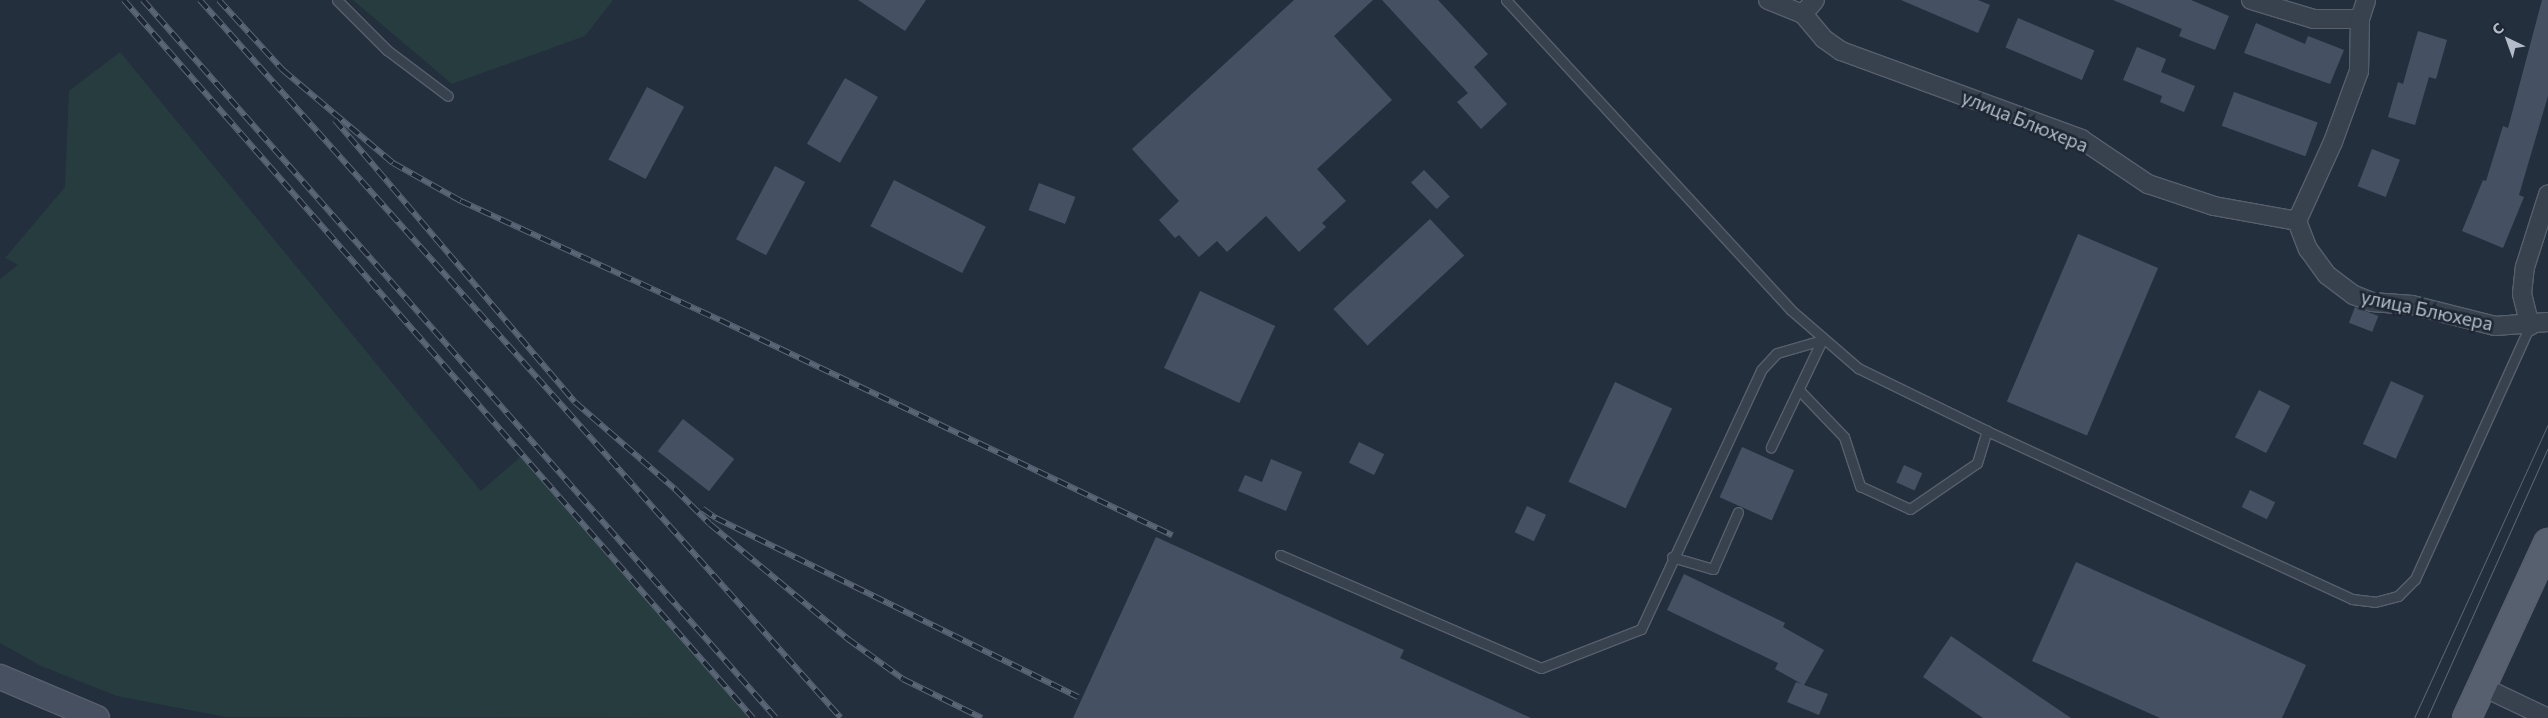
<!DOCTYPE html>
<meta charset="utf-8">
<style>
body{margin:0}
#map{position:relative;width:2548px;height:718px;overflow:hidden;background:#242f3e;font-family:Commissioner,sans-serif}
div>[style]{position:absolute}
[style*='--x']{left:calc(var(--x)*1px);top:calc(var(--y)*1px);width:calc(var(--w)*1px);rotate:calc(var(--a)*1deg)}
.green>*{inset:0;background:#263c3f}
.building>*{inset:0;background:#455162;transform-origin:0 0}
.roads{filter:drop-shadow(1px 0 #565f6c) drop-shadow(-1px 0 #565f6c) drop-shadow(0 1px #565f6c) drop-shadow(0 -1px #565f6c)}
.service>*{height:9px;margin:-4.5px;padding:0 4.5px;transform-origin:4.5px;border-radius:4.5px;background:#38414e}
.minor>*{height:18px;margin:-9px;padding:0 9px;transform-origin:9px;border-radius:9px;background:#38414e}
.secondary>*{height:24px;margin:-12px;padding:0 12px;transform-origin:12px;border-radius:12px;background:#465061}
.primary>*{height:28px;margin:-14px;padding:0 14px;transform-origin:14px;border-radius:14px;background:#56606e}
.tram>*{height:1px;margin:-0.5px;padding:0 0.5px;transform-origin:0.5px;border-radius:0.5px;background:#5a6575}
.rail>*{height:5.5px;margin-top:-2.75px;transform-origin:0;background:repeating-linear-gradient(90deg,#1d2633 0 11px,#5a6575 0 22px);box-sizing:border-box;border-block:1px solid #5a6575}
span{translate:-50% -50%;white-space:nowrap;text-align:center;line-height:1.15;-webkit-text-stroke:5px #1d2633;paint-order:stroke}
.street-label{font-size:19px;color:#b4bcc9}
.north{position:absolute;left:2483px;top:15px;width:50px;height:50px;-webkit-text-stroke:4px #1d2633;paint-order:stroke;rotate:318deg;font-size:14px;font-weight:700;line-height:20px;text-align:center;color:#b4bcc9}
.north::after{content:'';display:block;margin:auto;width:18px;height:22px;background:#b4bcc9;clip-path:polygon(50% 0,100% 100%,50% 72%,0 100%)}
</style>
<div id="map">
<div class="green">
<div style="clip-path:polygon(353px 0,613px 0,585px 36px,452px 84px)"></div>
<div style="clip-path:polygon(120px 52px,481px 491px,525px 453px,755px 718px,226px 717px,117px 696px,41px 666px,0 643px,0 279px,18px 265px,5px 258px,65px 187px,69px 91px)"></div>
</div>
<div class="building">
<div style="clip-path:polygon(858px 0,926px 0,905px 31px)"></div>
<div style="clip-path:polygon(1294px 0,1373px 0,1334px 36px,1392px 100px,1317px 169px,1346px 201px,1322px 223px,1326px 227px,1299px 252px,1266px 216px,1227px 252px,1217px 241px,1199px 257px,1179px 235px,1175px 238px,1159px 220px,1179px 201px,1132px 149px)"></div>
<div style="clip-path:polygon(1382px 0,1438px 0,1488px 54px,1474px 67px,1507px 104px,1481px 129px,1457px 102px,1468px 93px)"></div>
<div style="clip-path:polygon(1901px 0,1978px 0,1990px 5px,1978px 33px)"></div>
<div style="clip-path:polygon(2113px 0,2191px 0,2229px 16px,2215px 50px,2179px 36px,2182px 29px)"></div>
<div style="clip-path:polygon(2542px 0,2548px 0,2548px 96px,2519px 195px,2524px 197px,2503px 248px,2462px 231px,2483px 180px,2486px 181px,2503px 126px,2508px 128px)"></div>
<div style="left:2018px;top:18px;width:83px;height:32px;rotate:23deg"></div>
<div style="clip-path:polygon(2256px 23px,2305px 44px,2308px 36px,2344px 50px,2330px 84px,2244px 53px)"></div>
<div style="clip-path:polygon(2418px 31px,2447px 40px,2436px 79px,2429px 77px,2415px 125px,2388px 117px,2398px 82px,2403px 84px)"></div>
<div style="clip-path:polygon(2137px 47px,2166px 59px,2161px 72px,2195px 86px,2184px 112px,2160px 102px,2162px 96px,2123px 80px)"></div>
<div style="left:845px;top:78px;width:38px;height:76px;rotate:30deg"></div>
<div style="left:647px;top:87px;width:42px;height:82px;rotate:28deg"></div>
<div style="left:2234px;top:92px;width:89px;height:36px;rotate:20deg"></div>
<div style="left:2372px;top:149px;width:30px;height:40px;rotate:21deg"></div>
<div style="left:775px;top:166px;width:34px;height:83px;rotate:28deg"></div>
<div style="left:1424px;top:170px;width:37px;height:18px;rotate:46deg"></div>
<div style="left:894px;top:180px;width:103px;height:52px;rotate:27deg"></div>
<div style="left:1039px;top:183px;width:39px;height:29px;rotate:21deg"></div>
<div style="left:1430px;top:219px;width:50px;height:132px;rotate:47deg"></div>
<div style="left:2078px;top:234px;width:87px;height:182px;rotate:23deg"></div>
<div style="left:1200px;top:291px;width:83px;height:85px;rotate:25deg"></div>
<div style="left:2355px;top:307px;width:25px;height:17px;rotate:21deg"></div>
<div style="left:2391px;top:381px;width:36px;height:69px;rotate:24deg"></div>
<div style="left:1615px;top:382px;width:63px;height:110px;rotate:25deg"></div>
<div style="left:2259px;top:390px;width:35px;height:53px;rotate:27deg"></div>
<div style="left:683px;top:419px;width:65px;height:41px;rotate:38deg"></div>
<div style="left:1359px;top:442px;width:28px;height:23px;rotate:26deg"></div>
<div style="left:1742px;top:447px;width:57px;height:55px;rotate:24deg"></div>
<div style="clip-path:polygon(1271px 459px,1302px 472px,1286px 511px,1238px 491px,1245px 475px,1262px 482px)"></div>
<div style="left:1904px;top:465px;width:20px;height:19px;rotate:24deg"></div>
<div style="left:2250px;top:490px;width:28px;height:19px;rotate:26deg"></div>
<div style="left:1527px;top:506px;width:21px;height:29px;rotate:25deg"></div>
<div style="clip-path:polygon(1156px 537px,1404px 650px,1400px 658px,1531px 718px,1073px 718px)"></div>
<div style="clip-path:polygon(2076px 562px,2306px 665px,2282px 718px,2160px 718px,2032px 661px)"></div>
<div style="clip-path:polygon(1684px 574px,1785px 623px,1783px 627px,1824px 650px,1804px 685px,1828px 694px,1819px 715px,1787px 702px,1796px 682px,1802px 684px,1775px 669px,1778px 663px,1667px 610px)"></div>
<div style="clip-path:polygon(1951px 636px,2037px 695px,2071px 718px,1983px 718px,1923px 677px)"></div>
</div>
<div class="roads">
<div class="service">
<div style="--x:337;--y:0;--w:71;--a:45"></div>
<div style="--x:387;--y:50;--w:76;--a:37"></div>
<div style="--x:1506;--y:0;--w:421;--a:47.4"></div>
<div style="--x:1791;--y:310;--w:89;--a:40.9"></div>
<div style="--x:1858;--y:368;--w:144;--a:26"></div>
<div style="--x:1987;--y:431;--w:402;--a:24.7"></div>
<div style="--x:2352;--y:599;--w:23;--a:7"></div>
<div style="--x:2375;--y:602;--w:24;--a:-15"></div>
<div style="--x:2398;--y:596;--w:24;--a:-45"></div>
<div style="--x:2415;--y:579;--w:278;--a:-65.6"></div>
<div style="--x:1799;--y:390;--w:65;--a:46.2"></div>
<div style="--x:1844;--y:437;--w:52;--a:71.9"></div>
<div style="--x:1860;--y:486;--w:55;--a:24.7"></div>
<div style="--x:1910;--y:509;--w:81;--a:-34.5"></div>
<div style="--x:1977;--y:463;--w:34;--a:-73"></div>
<div style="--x:1280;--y:555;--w:284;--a:23.4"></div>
<div style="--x:1541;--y:668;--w:107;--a:-21.3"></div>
<div style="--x:1641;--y:629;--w:285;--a:-65.1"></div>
<div style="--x:1761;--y:370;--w:23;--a:-47"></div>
<div style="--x:1777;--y:353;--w:47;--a:-16.1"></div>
<div style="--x:1822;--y:340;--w:119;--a:115.5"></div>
<div style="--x:1672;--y:557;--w:43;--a:16.3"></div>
<div style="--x:1713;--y:569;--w:62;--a:-66.3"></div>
</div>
<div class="minor">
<div style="--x:1768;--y:0;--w:38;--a:22"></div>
<div style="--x:1803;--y:14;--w:33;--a:50"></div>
<div style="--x:1824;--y:39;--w:21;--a:35"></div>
<div style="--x:1841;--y:51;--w:256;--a:20.1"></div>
<div style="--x:2081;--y:139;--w:81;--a:33.9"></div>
<div style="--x:2148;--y:184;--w:70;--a:18.4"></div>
<div style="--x:2214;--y:206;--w:84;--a:10.2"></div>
<div style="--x:2297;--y:221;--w:30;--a:69"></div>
<div style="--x:2308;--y:249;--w:32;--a:54"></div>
<div style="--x:2327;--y:275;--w:34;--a:37"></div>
<div style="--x:2354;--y:295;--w:19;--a:21"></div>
<div style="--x:2372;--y:302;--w:40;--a:4.3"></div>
<div style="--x:2412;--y:305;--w:86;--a:14.2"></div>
<div style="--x:2495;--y:326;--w:53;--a:-4.3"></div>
<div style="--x:2251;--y:0;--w:66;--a:16.8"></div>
<div style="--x:2314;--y:19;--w:46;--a:0"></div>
<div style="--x:1803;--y:14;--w:18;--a:-49"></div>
<div style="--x:2297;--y:221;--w:87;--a:-65.5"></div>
<div style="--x:2333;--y:142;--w:76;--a:-69.9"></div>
<div style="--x:2359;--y:71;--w:52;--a:-88.9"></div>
<div style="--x:2360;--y:19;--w:20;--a:-72"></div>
<div style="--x:2530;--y:326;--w:33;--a:-104"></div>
<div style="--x:2522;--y:294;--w:27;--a:-84"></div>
<div style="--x:2525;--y:267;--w:76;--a:-72.3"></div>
<div style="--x:2481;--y:686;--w:74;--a:25.5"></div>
</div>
<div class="secondary">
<div style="--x:0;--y:677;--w:105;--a:22.9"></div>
</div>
<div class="primary">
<div style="--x:2467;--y:718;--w:193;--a:-65.2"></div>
</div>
</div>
<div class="tram">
<div style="--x:2414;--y:718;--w:323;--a:-65.5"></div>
<div style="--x:2427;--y:718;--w:296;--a:-65.9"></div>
</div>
<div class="rail">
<div style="--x:124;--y:0;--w:955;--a:48.78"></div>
<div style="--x:143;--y:0;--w:957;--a:48.6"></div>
<div style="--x:200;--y:0;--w:962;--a:48.24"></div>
<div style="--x:219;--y:0;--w:95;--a:47.6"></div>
<div style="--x:283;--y:70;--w:144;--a:40.2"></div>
<div style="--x:393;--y:163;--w:78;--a:29.2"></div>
<div style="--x:461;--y:201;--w:285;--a:24.7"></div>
<div style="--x:720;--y:320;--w:501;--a:25.44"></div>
<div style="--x:335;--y:120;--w:370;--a:49.6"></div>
<div style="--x:575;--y:402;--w:133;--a:41"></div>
<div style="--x:675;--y:489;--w:49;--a:45"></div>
<div style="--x:710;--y:524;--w:180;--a:39.8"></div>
<div style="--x:848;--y:639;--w:68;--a:36"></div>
<div style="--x:903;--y:679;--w:88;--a:26.3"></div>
<div style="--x:703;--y:509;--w:16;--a:35"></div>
<div style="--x:716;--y:518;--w:404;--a:26.3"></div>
</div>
<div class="street-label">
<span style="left:2025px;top:121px;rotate:22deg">улица Блюхера</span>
<span style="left:2427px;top:310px;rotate:12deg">улица Блюхера</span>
</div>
<div class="north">С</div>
</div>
